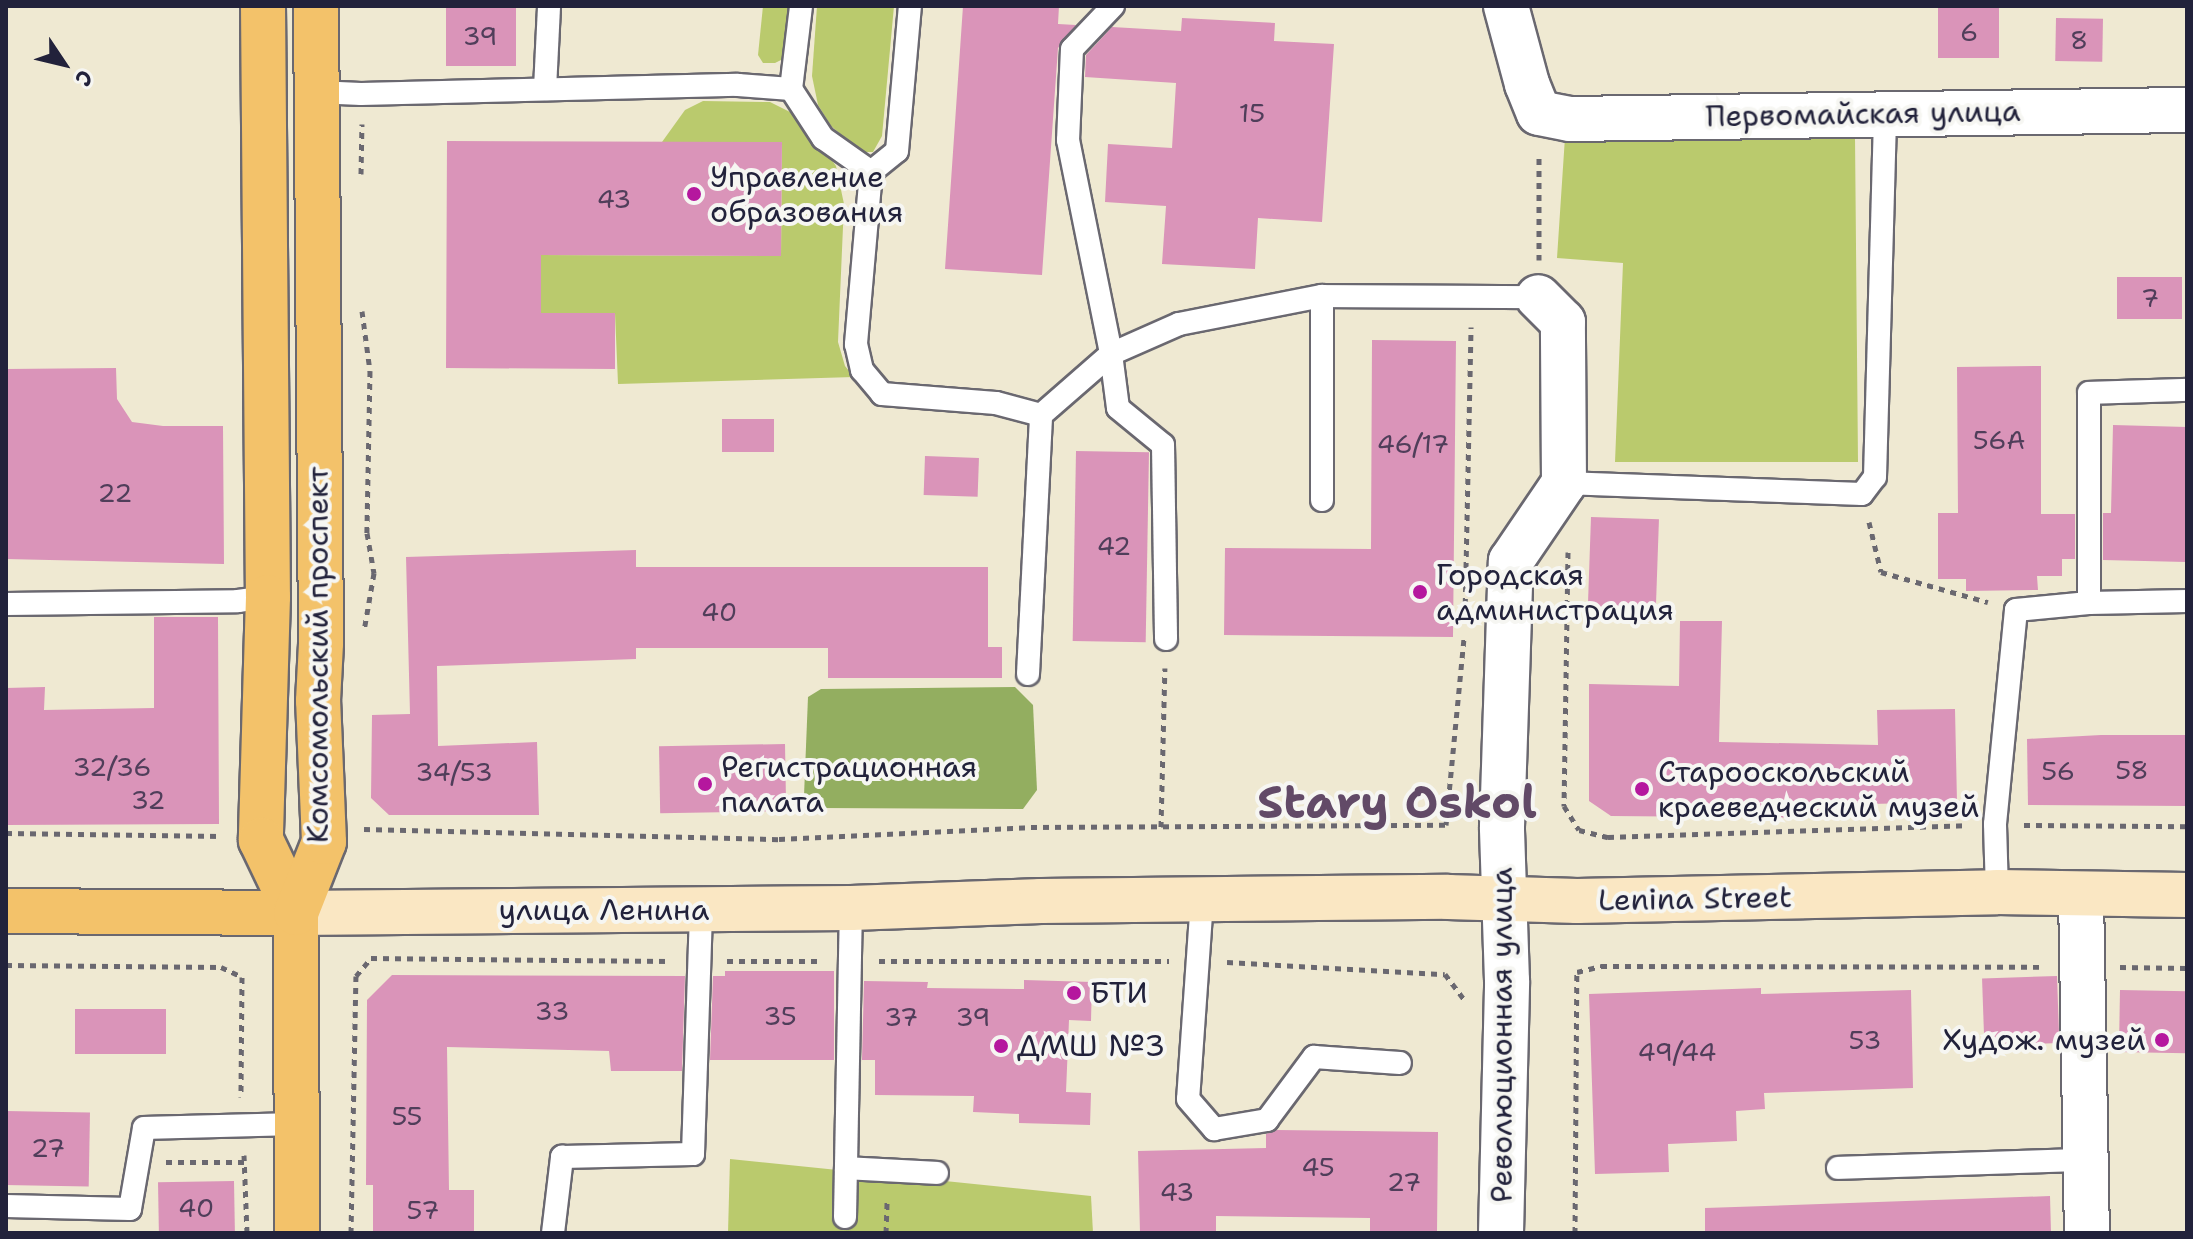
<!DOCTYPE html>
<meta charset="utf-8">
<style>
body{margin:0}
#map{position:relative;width:2193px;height:1239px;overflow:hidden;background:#efe9d2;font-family:"Shantell Sans",sans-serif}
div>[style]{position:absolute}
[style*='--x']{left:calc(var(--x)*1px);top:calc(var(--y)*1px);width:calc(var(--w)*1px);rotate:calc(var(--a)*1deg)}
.green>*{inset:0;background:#baca6d}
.forest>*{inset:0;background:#93ae60}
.building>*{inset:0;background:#da94b9;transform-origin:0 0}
.path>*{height:5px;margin-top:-2.5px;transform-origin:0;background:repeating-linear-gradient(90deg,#6a6870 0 6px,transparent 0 12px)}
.roads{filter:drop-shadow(2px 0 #6a6870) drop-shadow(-2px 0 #6a6870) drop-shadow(0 2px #6a6870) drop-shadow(0 -2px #6a6870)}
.lane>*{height:22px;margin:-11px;padding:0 11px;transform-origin:11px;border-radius:11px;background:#fff}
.street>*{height:44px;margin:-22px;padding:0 22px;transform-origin:22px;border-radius:22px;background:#fff}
.secondary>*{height:44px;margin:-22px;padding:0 22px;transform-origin:22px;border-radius:22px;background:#fae7c3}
.primary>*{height:44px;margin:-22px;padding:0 22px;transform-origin:22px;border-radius:22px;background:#f3c26a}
.dots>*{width:22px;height:22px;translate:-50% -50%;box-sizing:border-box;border:4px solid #f6f6f2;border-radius:50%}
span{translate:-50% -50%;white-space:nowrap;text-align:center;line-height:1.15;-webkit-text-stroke:8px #f6f6f2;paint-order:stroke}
.number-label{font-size:26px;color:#503e5a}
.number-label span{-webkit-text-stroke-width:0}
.street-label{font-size:30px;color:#22223b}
.poi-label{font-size:30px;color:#22223b}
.left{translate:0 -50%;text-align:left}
.right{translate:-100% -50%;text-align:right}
.town-label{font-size:46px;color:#624a67;font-weight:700}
.frame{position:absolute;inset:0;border:8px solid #22223b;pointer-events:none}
.north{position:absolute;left:24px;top:24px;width:80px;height:80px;-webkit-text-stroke:6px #f6f6f2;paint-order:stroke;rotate:125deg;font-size:22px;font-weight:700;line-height:32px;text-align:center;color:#22223b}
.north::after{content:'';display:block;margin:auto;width:28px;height:36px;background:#22223b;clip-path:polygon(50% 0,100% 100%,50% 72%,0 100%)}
</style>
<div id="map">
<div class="green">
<div style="clip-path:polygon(763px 6px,791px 6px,785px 58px,775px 63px,763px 63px,758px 55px)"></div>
<div style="clip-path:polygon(817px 6px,894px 6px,882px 136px,873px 152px,861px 152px,831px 126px,818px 105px,812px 76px)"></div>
<div style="clip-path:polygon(703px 101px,770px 102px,790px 112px,812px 132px,836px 166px,844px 204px,838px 342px,845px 366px,854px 377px,618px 384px,615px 313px,541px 313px,541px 255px,781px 256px,782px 142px,662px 142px,685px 110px)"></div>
<div style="clip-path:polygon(1565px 137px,1855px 137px,1858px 462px,1615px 462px,1623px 263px,1557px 258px)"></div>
<div style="clip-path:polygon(730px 1159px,1091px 1196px,1093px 1233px,728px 1233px)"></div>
</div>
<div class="forest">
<div style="clip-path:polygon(1015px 687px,1033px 705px,1037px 790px,1023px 809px,821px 808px,804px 796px,808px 697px,821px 689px)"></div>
</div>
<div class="building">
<div style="left:446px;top:6px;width:70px;height:60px"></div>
<div style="clip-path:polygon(963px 6px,1059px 6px,1058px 24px,1076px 25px,1058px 48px,1042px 275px,945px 269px)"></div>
<div style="left:1938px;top:6px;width:61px;height:52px"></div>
<div style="clip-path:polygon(1182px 18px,1275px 23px,1274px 41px,1334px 44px,1322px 222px,1258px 218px,1255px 269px,1162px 264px,1166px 206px,1105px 202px,1108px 144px,1172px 148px,1176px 83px,1085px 77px,1086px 55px,1112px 27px,1181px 31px)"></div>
<div style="left:2056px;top:18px;width:47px;height:43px;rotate:1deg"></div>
<div style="clip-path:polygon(447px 141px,782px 142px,781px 256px,541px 255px,541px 313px,615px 313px,615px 369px,446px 368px)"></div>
<div style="left:2117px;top:277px;width:65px;height:42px"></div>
<div style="clip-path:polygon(1372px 340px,1456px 341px,1453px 637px,1224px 635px,1225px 548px,1371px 549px)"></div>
<div style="clip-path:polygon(2041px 366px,2041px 514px,2075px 514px,2075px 559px,2062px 559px,2062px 576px,2037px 576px,2038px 590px,1966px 591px,1966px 579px,1938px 579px,1938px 513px,1958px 513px,1957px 367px)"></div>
<div style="clip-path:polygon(116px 368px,117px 399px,132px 422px,163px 426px,223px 426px,224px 564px,6px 559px,6px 369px)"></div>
<div style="left:722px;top:419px;width:52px;height:33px"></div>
<div style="clip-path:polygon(2113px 425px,2187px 427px,2186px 562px,2103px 560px,2103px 513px,2111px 513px)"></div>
<div style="left:1076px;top:451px;width:73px;height:190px;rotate:1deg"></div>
<div style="left:925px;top:456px;width:54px;height:39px;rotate:2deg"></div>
<div style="left:1591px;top:517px;width:68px;height:102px;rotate:2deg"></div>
<div style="clip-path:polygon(636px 550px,636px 567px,988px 567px,988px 647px,1002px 647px,1002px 678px,828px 678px,828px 648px,636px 648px,636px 659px,437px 666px,438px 746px,537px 742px,539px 815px,389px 815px,371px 798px,372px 715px,410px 714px,406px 557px)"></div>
<div style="clip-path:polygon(154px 617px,218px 617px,219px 824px,6px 825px,6px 688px,45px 687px,44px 710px,154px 708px)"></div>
<div style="clip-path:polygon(1680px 621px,1722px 621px,1719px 742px,1878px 745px,1877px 710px,1955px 709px,1957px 802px,1827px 805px,1827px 818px,1611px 816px,1589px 801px,1589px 684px,1679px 686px)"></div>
<div style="clip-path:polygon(2101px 735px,2187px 735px,2187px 806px,2028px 805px,2027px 739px)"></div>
<div style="left:785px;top:744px;width:67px;height:126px;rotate:89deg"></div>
<div style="clip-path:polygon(725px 971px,834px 971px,834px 1060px,710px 1060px,713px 976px,725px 976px)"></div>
<div style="clip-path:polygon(392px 975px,685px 976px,682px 1071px,611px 1071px,609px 1051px,447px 1047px,449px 1190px,474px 1190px,474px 1233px,373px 1233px,373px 1185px,366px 1185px,367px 1000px)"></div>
<div style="left:2057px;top:976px;width:67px;height:75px;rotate:88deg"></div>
<div style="clip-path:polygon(1024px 980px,1092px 982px,1091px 1021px,1069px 1020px,1066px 1092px,1091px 1093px,1090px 1125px,1019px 1123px,1019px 1114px,973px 1112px,974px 1096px,875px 1095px,875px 1060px,862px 1060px,864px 981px,928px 982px,927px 988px,1024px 989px)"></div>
<div style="clip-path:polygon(1761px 988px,1761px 994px,1911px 990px,1913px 1088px,1764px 1093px,1765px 1109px,1736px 1111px,1737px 1141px,1668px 1144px,1669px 1172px,1595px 1174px,1589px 994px)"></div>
<div style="left:2120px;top:990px;width:67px;height:62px;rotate:1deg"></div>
<div style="left:75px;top:1009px;width:91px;height:45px"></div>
<div style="left:6px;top:1111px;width:84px;height:74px;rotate:1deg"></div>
<div style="clip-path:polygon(1277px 1130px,1438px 1132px,1437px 1233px,1370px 1233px,1370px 1218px,1216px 1216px,1216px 1233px,1140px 1233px,1138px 1151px,1266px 1148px,1266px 1134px)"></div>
<div style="left:234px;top:1181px;width:52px;height:76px;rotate:89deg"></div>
<div style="clip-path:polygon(2050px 1196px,2051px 1233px,1705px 1233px,1705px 1208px)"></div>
</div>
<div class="path">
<div style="--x:361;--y:174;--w:50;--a:-88.9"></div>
<div style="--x:1539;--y:260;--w:106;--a:-90"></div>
<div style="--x:362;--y:311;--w:61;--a:82.4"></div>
<div style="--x:370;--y:371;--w:162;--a:91.1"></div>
<div style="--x:367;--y:533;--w:41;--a:80.1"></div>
<div style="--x:374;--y:573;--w:59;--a:99.8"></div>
<div style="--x:1869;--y:522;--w:51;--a:76.5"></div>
<div style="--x:1881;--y:572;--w:111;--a:15.7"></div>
<div style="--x:1568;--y:552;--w:254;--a:90.9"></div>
<div style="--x:1564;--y:806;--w:28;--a:58"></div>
<div style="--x:1579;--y:830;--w:30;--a:14"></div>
<div style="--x:1608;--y:837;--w:358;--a:-1.9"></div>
<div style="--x:1465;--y:616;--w:289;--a:-88.8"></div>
<div style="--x:2024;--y:825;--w:163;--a:0.4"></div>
<div style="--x:1161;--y:827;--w:159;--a:-88.6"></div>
<div style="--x:364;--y:829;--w:415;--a:1.4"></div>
<div style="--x:779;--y:839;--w:252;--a:-2.7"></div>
<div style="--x:1031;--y:827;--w:415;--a:-0.3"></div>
<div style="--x:1446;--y:825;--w:188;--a:-84.5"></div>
<div style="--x:6;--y:833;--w:215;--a:0.8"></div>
<div style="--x:727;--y:961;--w:94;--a:0"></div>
<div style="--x:879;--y:961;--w:290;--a:0"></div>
<div style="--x:1227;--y:962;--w:218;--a:3.2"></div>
<div style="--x:1445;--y:974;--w:31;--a:53"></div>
<div style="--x:6;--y:965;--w:215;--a:0.5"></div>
<div style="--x:221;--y:967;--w:23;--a:25"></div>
<div style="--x:242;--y:977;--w:120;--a:90.5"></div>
<div style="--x:2120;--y:967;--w:67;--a:0.9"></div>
<div style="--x:244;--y:1155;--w:78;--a:87.8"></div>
<div style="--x:166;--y:1162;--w:79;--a:0"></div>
<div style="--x:351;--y:1233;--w:257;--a:-88.9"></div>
<div style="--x:356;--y:976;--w:23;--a:-50"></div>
<div style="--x:371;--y:958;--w:298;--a:0.6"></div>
<div style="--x:886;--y:1233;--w:34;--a:-88"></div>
<div style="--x:1575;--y:1233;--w:261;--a:-89.6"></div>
<div style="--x:1577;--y:972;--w:25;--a:-14"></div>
<div style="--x:1601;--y:966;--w:441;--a:0.1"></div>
</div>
<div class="roads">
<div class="lane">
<div style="--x:1113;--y:6;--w:59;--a:133.6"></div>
<div style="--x:1072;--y:49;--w:91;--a:92.5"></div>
<div style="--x:1068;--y:140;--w:218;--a:78.6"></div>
<div style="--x:1111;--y:354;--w:74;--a:-23.8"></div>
<div style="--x:1179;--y:324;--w:146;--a:-11.1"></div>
<div style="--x:1322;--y:296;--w:216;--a:0.3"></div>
<div style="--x:545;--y:89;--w:83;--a:-87.2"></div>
<div style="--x:791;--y:89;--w:84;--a:-83.1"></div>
<div style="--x:316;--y:92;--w:45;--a:2.5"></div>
<div style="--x:361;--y:94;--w:377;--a:-1.4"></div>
<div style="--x:738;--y:85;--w:53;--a:4.3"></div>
<div style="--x:791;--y:89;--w:59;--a:56.9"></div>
<div style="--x:823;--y:138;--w:59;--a:35.3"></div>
<div style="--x:871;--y:172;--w:173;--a:95"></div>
<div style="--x:856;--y:344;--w:27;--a:77"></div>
<div style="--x:862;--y:370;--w:31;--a:50"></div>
<div style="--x:882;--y:394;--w:114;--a:4.5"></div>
<div style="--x:996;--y:403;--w:47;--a:14.9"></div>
<div style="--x:871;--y:172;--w:33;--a:-39"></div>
<div style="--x:897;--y:151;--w:146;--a:-84.9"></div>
<div style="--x:1564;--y:483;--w:298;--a:2.1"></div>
<div style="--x:1862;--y:494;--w:21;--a:-53"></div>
<div style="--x:1875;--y:477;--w:364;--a:-88.4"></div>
<div style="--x:1322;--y:500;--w:204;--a:-90"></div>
<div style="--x:2089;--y:603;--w:210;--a:-90"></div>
<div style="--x:2089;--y:393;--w:98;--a:-1.8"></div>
<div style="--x:6;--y:604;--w:232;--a:-0.7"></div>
<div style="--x:238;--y:601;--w:30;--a:-8"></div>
<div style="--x:1028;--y:674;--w:259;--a:-87.1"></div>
<div style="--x:1041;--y:415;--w:93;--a:-41.1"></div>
<div style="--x:1111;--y:354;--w:54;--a:82.6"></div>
<div style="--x:1118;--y:408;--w:58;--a:39.4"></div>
<div style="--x:1163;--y:445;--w:194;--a:89.1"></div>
<div style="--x:1997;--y:892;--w:68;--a:-91.7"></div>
<div style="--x:1995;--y:824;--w:215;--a:-84.4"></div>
<div style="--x:2016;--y:610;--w:73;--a:-5.5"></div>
<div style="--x:2089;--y:603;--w:98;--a:-1.2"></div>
<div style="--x:1202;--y:900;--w:199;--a:94"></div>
<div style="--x:1188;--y:1099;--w:40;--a:49"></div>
<div style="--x:1214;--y:1129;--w:54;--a:-9.6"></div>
<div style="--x:1267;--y:1120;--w:79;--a:-53.3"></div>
<div style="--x:1314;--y:1057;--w:86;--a:4"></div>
<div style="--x:846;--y:1168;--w:91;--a:3.1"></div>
<div style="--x:1838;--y:1168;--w:245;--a:-1.9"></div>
<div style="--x:6;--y:1206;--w:124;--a:1.4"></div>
<div style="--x:130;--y:1209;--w:82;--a:-80.2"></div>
<div style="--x:144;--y:1128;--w:151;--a:-1.5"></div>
<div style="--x:845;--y:1217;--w:309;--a:-88.9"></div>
<div style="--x:553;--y:1233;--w:77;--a:-83.2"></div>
<div style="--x:562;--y:1157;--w:131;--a:-1.3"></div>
<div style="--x:693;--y:1154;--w:244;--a:-88.1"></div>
</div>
<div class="street">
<div style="--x:1506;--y:6;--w:81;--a:74.9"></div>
<div style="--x:1527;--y:84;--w:31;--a:68"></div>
<div style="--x:1539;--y:113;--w:32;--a:11"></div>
<div style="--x:1570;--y:119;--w:617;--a:-0.84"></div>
<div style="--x:2081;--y:894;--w:339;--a:89"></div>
<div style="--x:1501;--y:1233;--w:252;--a:-88.6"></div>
<div style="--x:1507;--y:981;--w:154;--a:-91.9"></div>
<div style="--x:1502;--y:827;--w:266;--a:-88.1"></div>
<div style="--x:1511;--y:561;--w:94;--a:-55.8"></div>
<div style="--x:1564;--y:483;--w:161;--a:-90.4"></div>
<div style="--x:1563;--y:322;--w:35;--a:-135"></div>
</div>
<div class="secondary">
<div style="--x:296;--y:913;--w:555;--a:-0.52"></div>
<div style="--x:851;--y:908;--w:190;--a:-2.1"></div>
<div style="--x:1041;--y:901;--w:407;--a:-0.6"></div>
<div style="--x:1448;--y:897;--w:129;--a:1.8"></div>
<div style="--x:1577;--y:901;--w:420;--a:-1.2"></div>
<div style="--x:1997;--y:892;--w:190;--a:0.9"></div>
</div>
<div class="primary">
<div style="--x:263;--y:6;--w:591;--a:89.52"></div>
<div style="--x:268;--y:597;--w:243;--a:91.7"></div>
<div style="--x:261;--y:840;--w:81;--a:64.4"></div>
<div style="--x:6;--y:911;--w:290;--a:0.4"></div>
<div style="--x:297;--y:1233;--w:320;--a:-90.2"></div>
<div style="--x:296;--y:913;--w:76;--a:-68.5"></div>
<div style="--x:324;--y:842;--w:141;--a:-92.4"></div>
<div style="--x:318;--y:701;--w:58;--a:-87"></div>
<div style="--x:321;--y:643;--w:637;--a:-90.45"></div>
</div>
</div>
<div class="dots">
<div style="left:694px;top:194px;background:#b5179e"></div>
<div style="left:1420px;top:592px;background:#b5179e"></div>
<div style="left:705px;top:784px;background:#b5179e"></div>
<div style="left:1642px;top:789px;background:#b5179e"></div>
<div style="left:1074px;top:993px;background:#b5179e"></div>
<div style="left:2162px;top:1040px;background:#b5179e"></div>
<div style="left:1001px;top:1046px;background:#b5179e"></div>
</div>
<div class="number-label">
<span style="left:1969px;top:32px">6</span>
<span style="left:480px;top:36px">39</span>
<span style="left:2079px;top:40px">8</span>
<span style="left:1252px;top:113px">15</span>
<span style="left:614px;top:199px">43</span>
<span style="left:2150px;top:298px">7</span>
<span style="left:1999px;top:440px">56А</span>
<span style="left:1413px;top:444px">46/17</span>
<span style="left:115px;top:493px">22</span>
<span style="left:1114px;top:546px">42</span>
<span style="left:719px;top:612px">40</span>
<span style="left:112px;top:767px">32/36</span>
<span style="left:2132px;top:770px">58</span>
<span style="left:2058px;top:771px">56</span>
<span style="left:454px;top:772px">34/53</span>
<span style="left:148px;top:800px">32</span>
<span style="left:552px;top:1011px">33</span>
<span style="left:780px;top:1016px">35</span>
<span style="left:901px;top:1017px">37</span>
<span style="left:973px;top:1017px">39</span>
<span style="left:1865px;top:1040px">53</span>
<span style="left:1677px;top:1052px">49/44</span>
<span style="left:407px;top:1116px">55</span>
<span style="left:48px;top:1148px">27</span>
<span style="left:1318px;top:1167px">45</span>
<span style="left:1404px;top:1182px">27</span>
<span style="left:1177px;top:1192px">43</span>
<span style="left:196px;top:1208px">40</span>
<span style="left:423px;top:1210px">57</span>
</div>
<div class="street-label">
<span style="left:1863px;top:114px;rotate:-1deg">Первомайская улица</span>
<span style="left:318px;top:655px;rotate:-90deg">Комсомольский проспект</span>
<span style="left:1695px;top:899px;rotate:-1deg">Lenina Street</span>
<span style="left:604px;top:910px">улица Ленина</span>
<span style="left:1502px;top:1035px;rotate:-90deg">Революционная улица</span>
</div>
<div class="poi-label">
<span class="left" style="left:710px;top:194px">Управление<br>образования</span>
<span class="left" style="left:1436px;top:592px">Городская<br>администрация</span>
<span class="left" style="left:721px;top:784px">Регистрационная<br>палата</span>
<span class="left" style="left:1658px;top:789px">Старооскольский<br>краеведческий музей</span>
<span class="left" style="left:1090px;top:993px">БТИ</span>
<span class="right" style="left:2146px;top:1040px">Худож. музей</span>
<span class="left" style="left:1017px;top:1046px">ДМШ №3</span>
</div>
<div class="town-label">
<span style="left:1397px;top:802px">Stary Oskol</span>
</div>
<div class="frame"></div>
<div class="north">С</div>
</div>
